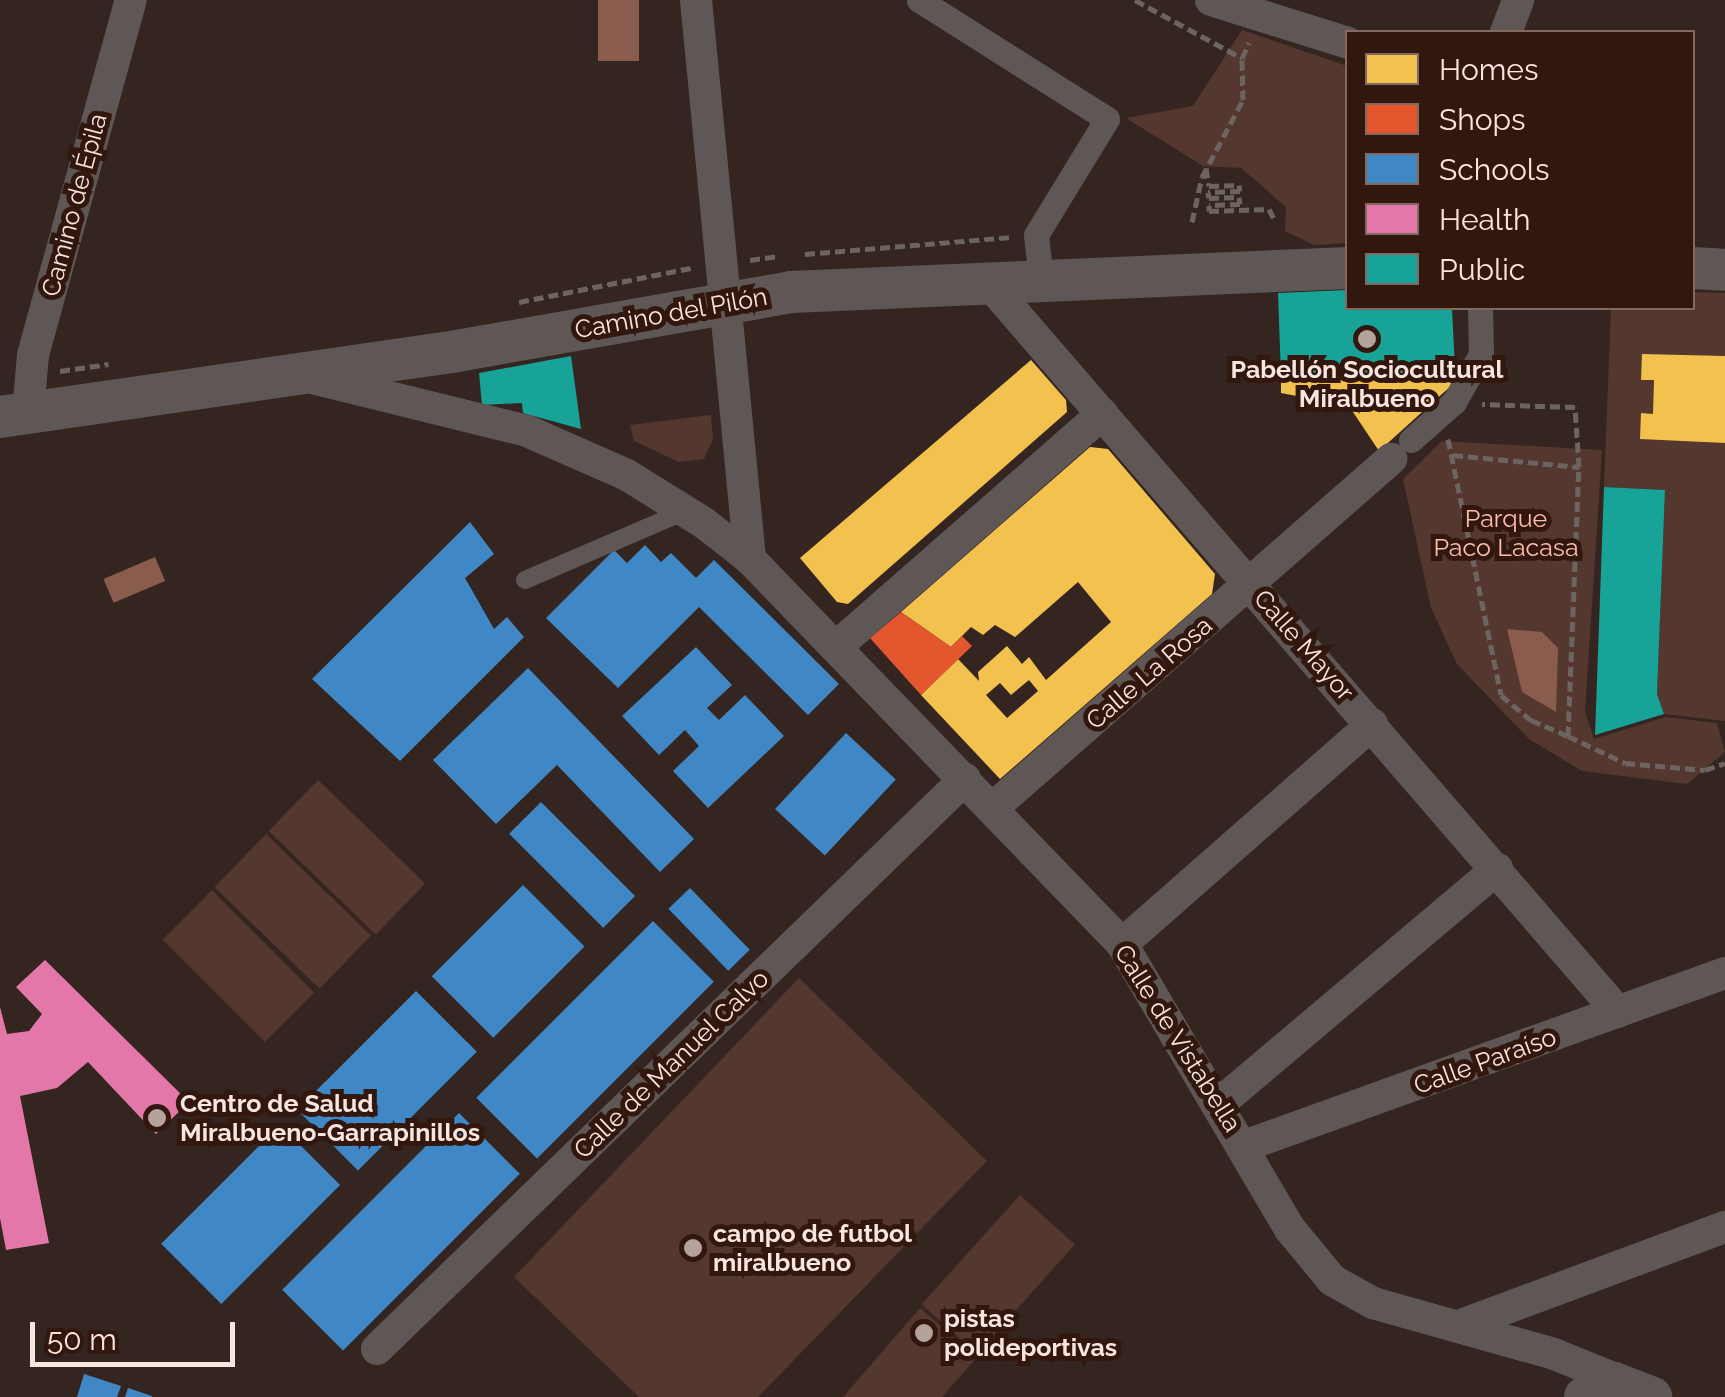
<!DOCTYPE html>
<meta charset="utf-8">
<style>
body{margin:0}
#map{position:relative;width:1725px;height:1397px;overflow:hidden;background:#352520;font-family:Raleway,sans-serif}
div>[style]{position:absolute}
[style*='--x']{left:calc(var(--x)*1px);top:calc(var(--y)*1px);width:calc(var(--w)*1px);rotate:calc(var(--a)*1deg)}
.green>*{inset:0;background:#54372f;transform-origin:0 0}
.water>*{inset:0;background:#8a5c4e;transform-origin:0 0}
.homes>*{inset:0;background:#f2c14e}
.shops>*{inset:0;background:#e4572e}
.schools>*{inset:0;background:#3f88c5;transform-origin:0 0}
.health>*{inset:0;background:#e377a8}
.public>*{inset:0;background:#17a398}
.path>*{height:5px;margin-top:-2.5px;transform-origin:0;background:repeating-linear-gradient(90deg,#6c6461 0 10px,transparent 0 15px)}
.service>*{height:18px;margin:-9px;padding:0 9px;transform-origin:9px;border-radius:9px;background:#5f5755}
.pedestrian>*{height:25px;margin:-12.5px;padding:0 12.5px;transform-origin:12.5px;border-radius:12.5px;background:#5f5755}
.minor>*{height:32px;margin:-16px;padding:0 16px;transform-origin:16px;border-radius:16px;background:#5f5755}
.tertiary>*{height:42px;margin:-21px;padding:0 21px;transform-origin:21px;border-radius:21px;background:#5f5755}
.dots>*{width:28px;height:28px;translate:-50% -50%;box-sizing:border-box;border:5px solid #32170f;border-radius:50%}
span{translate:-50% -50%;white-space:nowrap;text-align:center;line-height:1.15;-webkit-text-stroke:10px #32170f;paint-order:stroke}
.street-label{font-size:25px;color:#f9e5df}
.poi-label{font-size:25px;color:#f9e5df;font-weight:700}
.left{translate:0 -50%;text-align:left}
.park-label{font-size:25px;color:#fdbdaa}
.legend{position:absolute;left:1345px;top:30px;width:350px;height:280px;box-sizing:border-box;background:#32170f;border:2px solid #826962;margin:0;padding:12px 18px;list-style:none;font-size:30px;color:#f9e5df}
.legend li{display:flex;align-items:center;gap:20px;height:50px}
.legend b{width:50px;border:2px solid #826962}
.scale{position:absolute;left:30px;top:1322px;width:205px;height:45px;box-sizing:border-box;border:5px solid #f9e5df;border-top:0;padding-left:12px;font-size:30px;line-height:35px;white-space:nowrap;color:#f9e5df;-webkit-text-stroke:8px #32170f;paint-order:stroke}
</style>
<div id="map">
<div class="green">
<div style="clip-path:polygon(1242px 30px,1347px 66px,1347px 243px,1314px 245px,1285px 231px,1286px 207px,1241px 168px,1203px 166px,1126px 118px,1193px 106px)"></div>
<div style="clip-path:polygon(1693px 292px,1725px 293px,1725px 721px,1664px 714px,1657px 694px,1665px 490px,1604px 487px,1611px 308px,1692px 308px)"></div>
<div style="clip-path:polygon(711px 415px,713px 439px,704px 459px,679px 462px,634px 441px,630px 425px)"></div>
<div style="clip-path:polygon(1442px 441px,1602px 450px,1585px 712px,1594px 739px,1666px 717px,1717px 723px,1725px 752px,1687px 784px,1582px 771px,1529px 739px,1457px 664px,1431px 608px,1403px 479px)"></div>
<div style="left:318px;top:780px;width:149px;height:71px;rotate:44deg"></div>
<div style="left:266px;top:834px;width:146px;height:74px;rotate:44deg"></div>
<div style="left:212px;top:890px;width:145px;height:70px;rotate:45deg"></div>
<div style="clip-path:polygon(799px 978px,987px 1161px,758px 1397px,639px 1397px,514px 1277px)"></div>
<div style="left:1020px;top:1195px;width:74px;height:147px;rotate:42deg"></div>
<div style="clip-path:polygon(920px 1308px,977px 1357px,942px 1397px,843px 1397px)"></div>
</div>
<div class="water">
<div style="left:598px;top:0;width:41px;height:61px"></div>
<div style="left:155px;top:557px;width:26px;height:56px;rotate:67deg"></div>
<div style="clip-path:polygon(1507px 629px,1542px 632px,1558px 648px,1556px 712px,1522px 692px)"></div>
</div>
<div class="homes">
<div style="clip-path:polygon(1642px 354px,1725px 356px,1725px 443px,1640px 439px,1641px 413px,1653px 414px,1654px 380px,1641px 380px)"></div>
<div style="clip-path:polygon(1031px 360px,1066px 400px,1067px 412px,848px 604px,837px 602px,800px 558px)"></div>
<div style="clip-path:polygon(1450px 370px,1452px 385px,1379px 451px,1349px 406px,1281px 393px,1281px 376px)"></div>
<div style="clip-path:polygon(evenodd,1090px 447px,1108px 449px,1215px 574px,1212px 594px,1000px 779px,921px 695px,958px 659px,979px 681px,978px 672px,1007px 646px,1022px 664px,1029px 657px,1046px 680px,1111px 622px,1078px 582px,1015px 637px,995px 625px,983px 635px,971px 627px,951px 647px,901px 612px,1090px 447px,1029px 680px,1038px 691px,1007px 718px,986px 695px,1000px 683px,1011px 695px,1029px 680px)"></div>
</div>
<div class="shops">
<div style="clip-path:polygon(901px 612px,951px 647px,962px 636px,972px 646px,921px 695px,870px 638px)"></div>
</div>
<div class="schools">
<div style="clip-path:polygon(470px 522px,494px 554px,465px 578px,494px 629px,507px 617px,524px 637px,400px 761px,312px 679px)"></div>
<div style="clip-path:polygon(645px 545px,661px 562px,671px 553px,696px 578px,714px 560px,839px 684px,808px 715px,699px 607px,618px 688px,546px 618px,614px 550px,627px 563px)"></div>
<div style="clip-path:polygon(696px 647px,732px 685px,707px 708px,719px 720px,745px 695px,784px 736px,708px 808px,673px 771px,699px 746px,685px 730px,659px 755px,622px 716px)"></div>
<div style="clip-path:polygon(528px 668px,694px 839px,660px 872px,557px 765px,496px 824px,433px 760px)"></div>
<div style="left:846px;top:733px;width:68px;height:104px;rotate:43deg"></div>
<div style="left:541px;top:802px;width:133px;height:45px;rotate:45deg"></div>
<div style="left:523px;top:885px;width:87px;height:129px;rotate:45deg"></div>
<div style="left:690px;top:888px;width:86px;height:30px;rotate:46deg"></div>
<div style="left:653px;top:921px;width:86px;height:250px;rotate:45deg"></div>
<div style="left:416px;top:991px;width:86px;height:168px;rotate:45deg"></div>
<div style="left:459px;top:1113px;width:86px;height:250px;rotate:45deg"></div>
<div style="left:280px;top:1125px;width:85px;height:168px;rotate:45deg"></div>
<div style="clip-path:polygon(84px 1374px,121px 1386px,117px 1397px,77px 1397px)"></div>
<div style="clip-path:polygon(128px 1388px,152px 1396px,152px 1397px,125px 1397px)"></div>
</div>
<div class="health">
<div style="clip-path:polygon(45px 960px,189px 1102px,156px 1134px,88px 1062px,57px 1088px,20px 1096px,49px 1243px,6px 1250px,0 1218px,0 1007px,7px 1034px,29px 1031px,42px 1014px,16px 987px)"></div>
</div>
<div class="public">
<div style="clip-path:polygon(1348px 290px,1348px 308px,1452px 308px,1455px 370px,1281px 376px,1278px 293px)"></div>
<div style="clip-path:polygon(571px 356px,581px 429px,523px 413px,522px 403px,482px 405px,479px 373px)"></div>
<div style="clip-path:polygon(1604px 487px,1665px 490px,1657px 694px,1664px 714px,1595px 735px)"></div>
</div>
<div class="path">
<div style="--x:1135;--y:0;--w:122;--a:28.5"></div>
<div style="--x:1206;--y:168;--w:18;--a:81"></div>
<div style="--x:1209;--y:186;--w:30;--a:-2"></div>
<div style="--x:1239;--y:185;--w:6;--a:81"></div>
<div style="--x:1240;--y:191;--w:32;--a:178"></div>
<div style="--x:1208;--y:192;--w:6;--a:81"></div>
<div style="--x:1209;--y:198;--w:30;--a:-2"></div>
<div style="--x:1239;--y:197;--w:7;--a:82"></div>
<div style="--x:1240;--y:204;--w:31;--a:178"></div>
<div style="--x:1209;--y:205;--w:6;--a:90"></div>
<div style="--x:1209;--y:211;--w:60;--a:-1.9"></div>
<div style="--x:1269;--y:209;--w:13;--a:63"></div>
<div style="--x:1192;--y:222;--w:46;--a:-77.5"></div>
<div style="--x:1202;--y:177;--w:87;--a:-62"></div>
<div style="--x:1243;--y:100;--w:42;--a:-91.4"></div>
<div style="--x:1242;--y:58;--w:17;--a:-65"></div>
<div style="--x:805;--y:254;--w:209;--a:-4.7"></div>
<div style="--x:750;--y:260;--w:29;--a:-8"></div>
<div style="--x:519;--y:302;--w:179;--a:-11.2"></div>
<div style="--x:60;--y:371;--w:49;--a:-8.3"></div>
<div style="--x:1448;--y:439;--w:261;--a:78.3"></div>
<div style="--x:1501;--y:695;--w:39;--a:40"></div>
<div style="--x:1531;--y:720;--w:40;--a:23.4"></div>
<div style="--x:1568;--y:736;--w:269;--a:-87.7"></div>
<div style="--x:1579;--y:467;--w:60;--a:-93.8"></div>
<div style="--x:1575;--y:407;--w:93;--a:-178.2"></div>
<div style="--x:1453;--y:455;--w:127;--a:5.4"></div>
<div style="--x:1568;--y:736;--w:63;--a:25.3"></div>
<div style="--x:1625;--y:763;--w:80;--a:5"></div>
<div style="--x:1705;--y:770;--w:21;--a:-19"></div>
</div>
<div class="service">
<div style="--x:525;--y:580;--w:174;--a:-23.3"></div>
</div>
<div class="pedestrian">
<div style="--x:919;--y:0;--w:222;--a:32.3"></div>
<div style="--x:1107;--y:119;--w:136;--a:121.5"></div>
<div style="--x:1036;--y:235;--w:45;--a:83.7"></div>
<div style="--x:1411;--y:440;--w:57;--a:-41.5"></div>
<div style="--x:1454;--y:402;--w:55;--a:-60.6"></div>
<div style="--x:1481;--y:354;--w:46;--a:-91.2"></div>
</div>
<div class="minor">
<div style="--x:696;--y:0;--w:562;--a:84.48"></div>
<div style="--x:1211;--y:0;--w:144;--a:17.4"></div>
<div style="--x:1506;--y:32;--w:34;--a:-69"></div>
<div style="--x:986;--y:280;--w:967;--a:49.19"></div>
<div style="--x:316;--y:379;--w:217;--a:13.8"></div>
<div style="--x:527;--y:431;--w:109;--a:23.7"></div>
<div style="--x:627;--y:475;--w:91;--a:31.9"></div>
<div style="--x:704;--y:523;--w:58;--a:38"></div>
<div style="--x:750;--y:559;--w:535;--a:45.98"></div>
<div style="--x:1122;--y:944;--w:331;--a:59.5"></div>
<div style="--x:1290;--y:1229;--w:66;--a:50.5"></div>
<div style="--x:1332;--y:1280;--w:47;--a:29.3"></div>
<div style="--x:1373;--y:1303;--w:188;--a:15.7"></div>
<div style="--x:1554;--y:1354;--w:80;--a:22.1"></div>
<div style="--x:28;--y:413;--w:58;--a:-85.1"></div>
<div style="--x:33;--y:355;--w:368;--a:-74.6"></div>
<div style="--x:836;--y:647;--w:354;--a:-41.2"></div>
<div style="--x:995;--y:806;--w:527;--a:-41.23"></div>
<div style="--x:1122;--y:944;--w:333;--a:-41.3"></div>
<div style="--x:1220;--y:1103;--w:363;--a:-40.2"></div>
<div style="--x:1244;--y:1146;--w:511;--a:-19.78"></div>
<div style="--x:1461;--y:1325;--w:282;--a:-20.4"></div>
<div style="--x:377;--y:1349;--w:819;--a:-44.11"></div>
</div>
<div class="tertiary">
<div style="--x:1692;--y:268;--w:33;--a:3"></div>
<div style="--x:0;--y:417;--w:462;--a:-8.2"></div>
<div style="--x:457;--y:351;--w:339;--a:-10"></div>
<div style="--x:791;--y:292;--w:558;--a:-2.47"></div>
<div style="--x:1585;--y:1397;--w:32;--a:-26"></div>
<div style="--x:1614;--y:1383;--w:40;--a:21"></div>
</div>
<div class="dots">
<div style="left:1367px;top:339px;background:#b4a29c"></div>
<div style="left:157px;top:1118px;background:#b4a29c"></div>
<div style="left:693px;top:1248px;background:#b4a29c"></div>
<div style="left:924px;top:1333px;background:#b4a29c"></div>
</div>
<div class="street-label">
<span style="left:74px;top:205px;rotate:-75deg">Camino de Épila</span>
<span style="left:671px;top:313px;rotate:-10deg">Camino del Pilón</span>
<span style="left:1304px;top:645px;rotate:49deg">Calle Mayor</span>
<span style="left:1149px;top:673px;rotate:-41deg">Calle La Rosa</span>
<span style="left:1178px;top:1038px;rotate:58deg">Calle de Vistabella</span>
<span style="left:1485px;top:1061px;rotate:-20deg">Calle Paraíso</span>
<span style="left:671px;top:1064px;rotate:-44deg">Calle de Manuel Calvo</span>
</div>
<div class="poi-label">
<span style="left:1367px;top:384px">Pabellón Sociocultural<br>Miralbueno</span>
<span class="left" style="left:180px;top:1118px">Centro de Salud<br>Miralbueno-Garrapinillos</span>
<span class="left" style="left:713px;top:1248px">campo de futbol<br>miralbueno</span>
<span class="left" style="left:944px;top:1333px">pistas<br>polideportivas</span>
</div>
<div class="park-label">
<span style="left:1506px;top:533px">Parque<br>Paco Lacasa</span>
</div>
<ul class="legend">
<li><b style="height:28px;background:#f2c14e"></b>Homes</li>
<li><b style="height:28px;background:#e4572e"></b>Shops</li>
<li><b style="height:28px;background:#3f88c5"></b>Schools</li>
<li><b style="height:28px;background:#e377a8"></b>Health</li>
<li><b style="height:28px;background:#17a398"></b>Public</li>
</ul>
<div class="scale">50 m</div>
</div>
